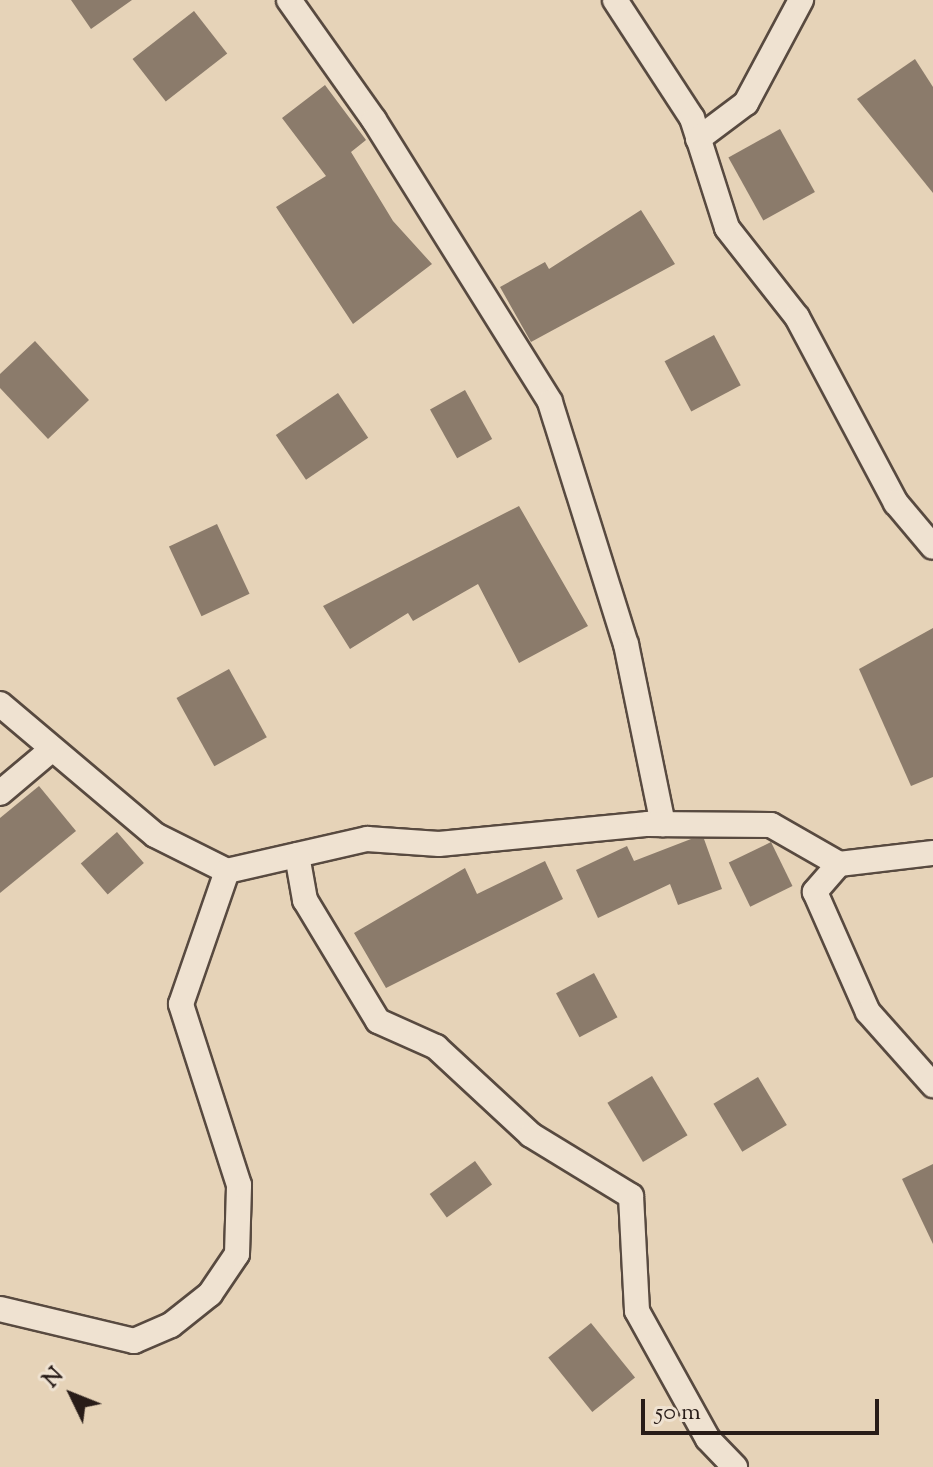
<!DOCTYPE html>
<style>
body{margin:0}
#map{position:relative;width:933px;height:1467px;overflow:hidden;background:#e6d3b8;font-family:"Sorts Mill Goudy",serif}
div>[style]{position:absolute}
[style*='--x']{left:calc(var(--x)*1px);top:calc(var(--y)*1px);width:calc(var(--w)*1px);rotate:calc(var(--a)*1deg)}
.building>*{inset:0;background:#8b7b6b;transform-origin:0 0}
.roads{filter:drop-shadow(2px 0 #584a40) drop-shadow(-2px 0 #584a40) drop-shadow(0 2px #584a40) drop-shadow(0 -2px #584a40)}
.minor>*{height:24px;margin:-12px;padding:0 12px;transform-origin:12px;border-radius:12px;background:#efe2d1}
span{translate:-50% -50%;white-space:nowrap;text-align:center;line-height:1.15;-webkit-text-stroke:7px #efe2d1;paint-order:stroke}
.north{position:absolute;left:32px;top:1355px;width:80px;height:80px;-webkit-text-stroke:6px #efe2d1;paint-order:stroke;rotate:313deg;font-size:22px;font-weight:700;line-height:32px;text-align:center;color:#281c18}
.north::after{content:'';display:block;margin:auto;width:28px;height:36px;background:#281c18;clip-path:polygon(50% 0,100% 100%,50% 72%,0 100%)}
.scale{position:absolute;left:641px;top:1399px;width:238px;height:36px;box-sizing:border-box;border:4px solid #281c18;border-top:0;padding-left:10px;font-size:24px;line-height:28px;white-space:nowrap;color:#281c18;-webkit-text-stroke:6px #efe2d1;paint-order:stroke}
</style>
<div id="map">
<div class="building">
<div style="clip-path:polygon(71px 0,132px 0,91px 29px)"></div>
<div style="left:194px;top:11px;width:54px;height:78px;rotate:52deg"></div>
<div style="clip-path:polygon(915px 59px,933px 87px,933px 193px,857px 99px)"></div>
<div style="clip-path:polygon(325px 85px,366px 140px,351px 152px,393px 221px,432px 264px,353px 324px,276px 207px,326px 176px,282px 118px)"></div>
<div style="left:780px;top:129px;width:72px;height:59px;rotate:61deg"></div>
<div style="clip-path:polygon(641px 210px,675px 264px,531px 342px,500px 287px,545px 262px,549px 269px)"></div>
<div style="left:714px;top:335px;width:57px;height:56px;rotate:62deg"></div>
<div style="clip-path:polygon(35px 341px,89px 400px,48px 439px,0 388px,0 374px)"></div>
<div style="left:465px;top:390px;width:56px;height:40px;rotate:61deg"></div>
<div style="left:338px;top:393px;width:54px;height:75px;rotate:56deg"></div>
<div style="clip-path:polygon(519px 506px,588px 626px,519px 663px,478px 584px,413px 621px,408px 613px,350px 649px,323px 606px)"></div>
<div style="left:217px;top:524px;width:77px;height:53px;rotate:65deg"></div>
<div style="clip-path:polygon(933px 628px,933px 777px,911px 786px,859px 669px)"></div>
<div style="left:229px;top:669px;width:78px;height:60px;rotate:61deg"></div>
<div style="clip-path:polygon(39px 786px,76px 831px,0 893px,0 818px)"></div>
<div style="left:117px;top:832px;width:41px;height:48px;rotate:49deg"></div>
<div style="clip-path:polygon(691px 839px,704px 839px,722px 889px,678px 905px,670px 884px,598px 918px,576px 870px,627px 846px,634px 861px)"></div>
<div style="left:771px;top:842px;width:49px;height:47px;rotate:64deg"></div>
<div style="clip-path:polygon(545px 861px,563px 899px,386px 988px,354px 933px,465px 868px,477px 894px)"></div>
<div style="left:594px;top:973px;width:50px;height:43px;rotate:62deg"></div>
<div style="left:652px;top:1076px;width:69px;height:52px;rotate:59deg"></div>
<div style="left:758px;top:1077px;width:56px;height:52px;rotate:59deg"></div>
<div style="left:475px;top:1161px;width:29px;height:56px;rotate:54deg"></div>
<div style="clip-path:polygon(933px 1164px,933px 1244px,902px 1179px)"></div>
<div style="left:591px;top:1323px;width:70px;height:55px;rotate:51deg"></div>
</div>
<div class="roads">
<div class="minor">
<div style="--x:289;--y:0;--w:147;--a:54.7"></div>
<div style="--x:374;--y:120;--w:332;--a:58"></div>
<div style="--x:550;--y:402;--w:254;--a:72.6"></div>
<div style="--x:626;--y:644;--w:184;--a:78.4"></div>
<div style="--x:615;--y:0;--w:141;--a:56.9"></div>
<div style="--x:692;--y:118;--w:115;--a:72.3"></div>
<div style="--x:727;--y:228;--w:113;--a:51.8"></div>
<div style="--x:797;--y:317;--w:211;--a:62"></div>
<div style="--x:896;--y:503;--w:57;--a:49.9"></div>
<div style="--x:698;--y:139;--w:60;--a:-36.9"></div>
<div style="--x:746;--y:103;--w:117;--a:-61.9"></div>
<div style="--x:0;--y:704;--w:203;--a:40.2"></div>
<div style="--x:155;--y:835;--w:80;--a:26.6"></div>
<div style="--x:227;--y:871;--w:144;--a:-12.9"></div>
<div style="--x:367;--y:839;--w:72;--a:4"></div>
<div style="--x:439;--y:844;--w:210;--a:-5.5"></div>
<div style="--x:648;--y:824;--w:123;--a:0.5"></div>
<div style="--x:771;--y:825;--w:78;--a:29.8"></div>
<div style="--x:839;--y:864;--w:95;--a:-6.7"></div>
<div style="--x:0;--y:793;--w:67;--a:-40.1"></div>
<div style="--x:297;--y:855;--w:46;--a:79.9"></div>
<div style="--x:305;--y:900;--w:141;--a:58.9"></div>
<div style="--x:378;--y:1021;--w:64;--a:24.1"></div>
<div style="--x:436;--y:1047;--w:129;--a:42.8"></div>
<div style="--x:531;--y:1135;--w:117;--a:31.4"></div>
<div style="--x:631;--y:1196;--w:115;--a:87"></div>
<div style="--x:637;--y:1311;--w:146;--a:61"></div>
<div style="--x:708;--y:1439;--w:39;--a:46"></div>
<div style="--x:839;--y:864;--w:37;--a:131"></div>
<div style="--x:815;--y:892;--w:131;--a:66.2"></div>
<div style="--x:868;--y:1012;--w:98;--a:48.3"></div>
<div style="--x:0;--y:1309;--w:138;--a:13.4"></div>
<div style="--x:134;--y:1341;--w:40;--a:-23.4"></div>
<div style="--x:171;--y:1325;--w:50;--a:-38.5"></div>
<div style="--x:210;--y:1294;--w:48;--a:-56"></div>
<div style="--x:237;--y:1254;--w:69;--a:-88.3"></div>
<div style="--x:239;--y:1185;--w:190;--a:-107.8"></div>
<div style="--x:181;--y:1004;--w:141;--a:-70.9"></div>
</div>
</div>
<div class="north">N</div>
<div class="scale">50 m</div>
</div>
